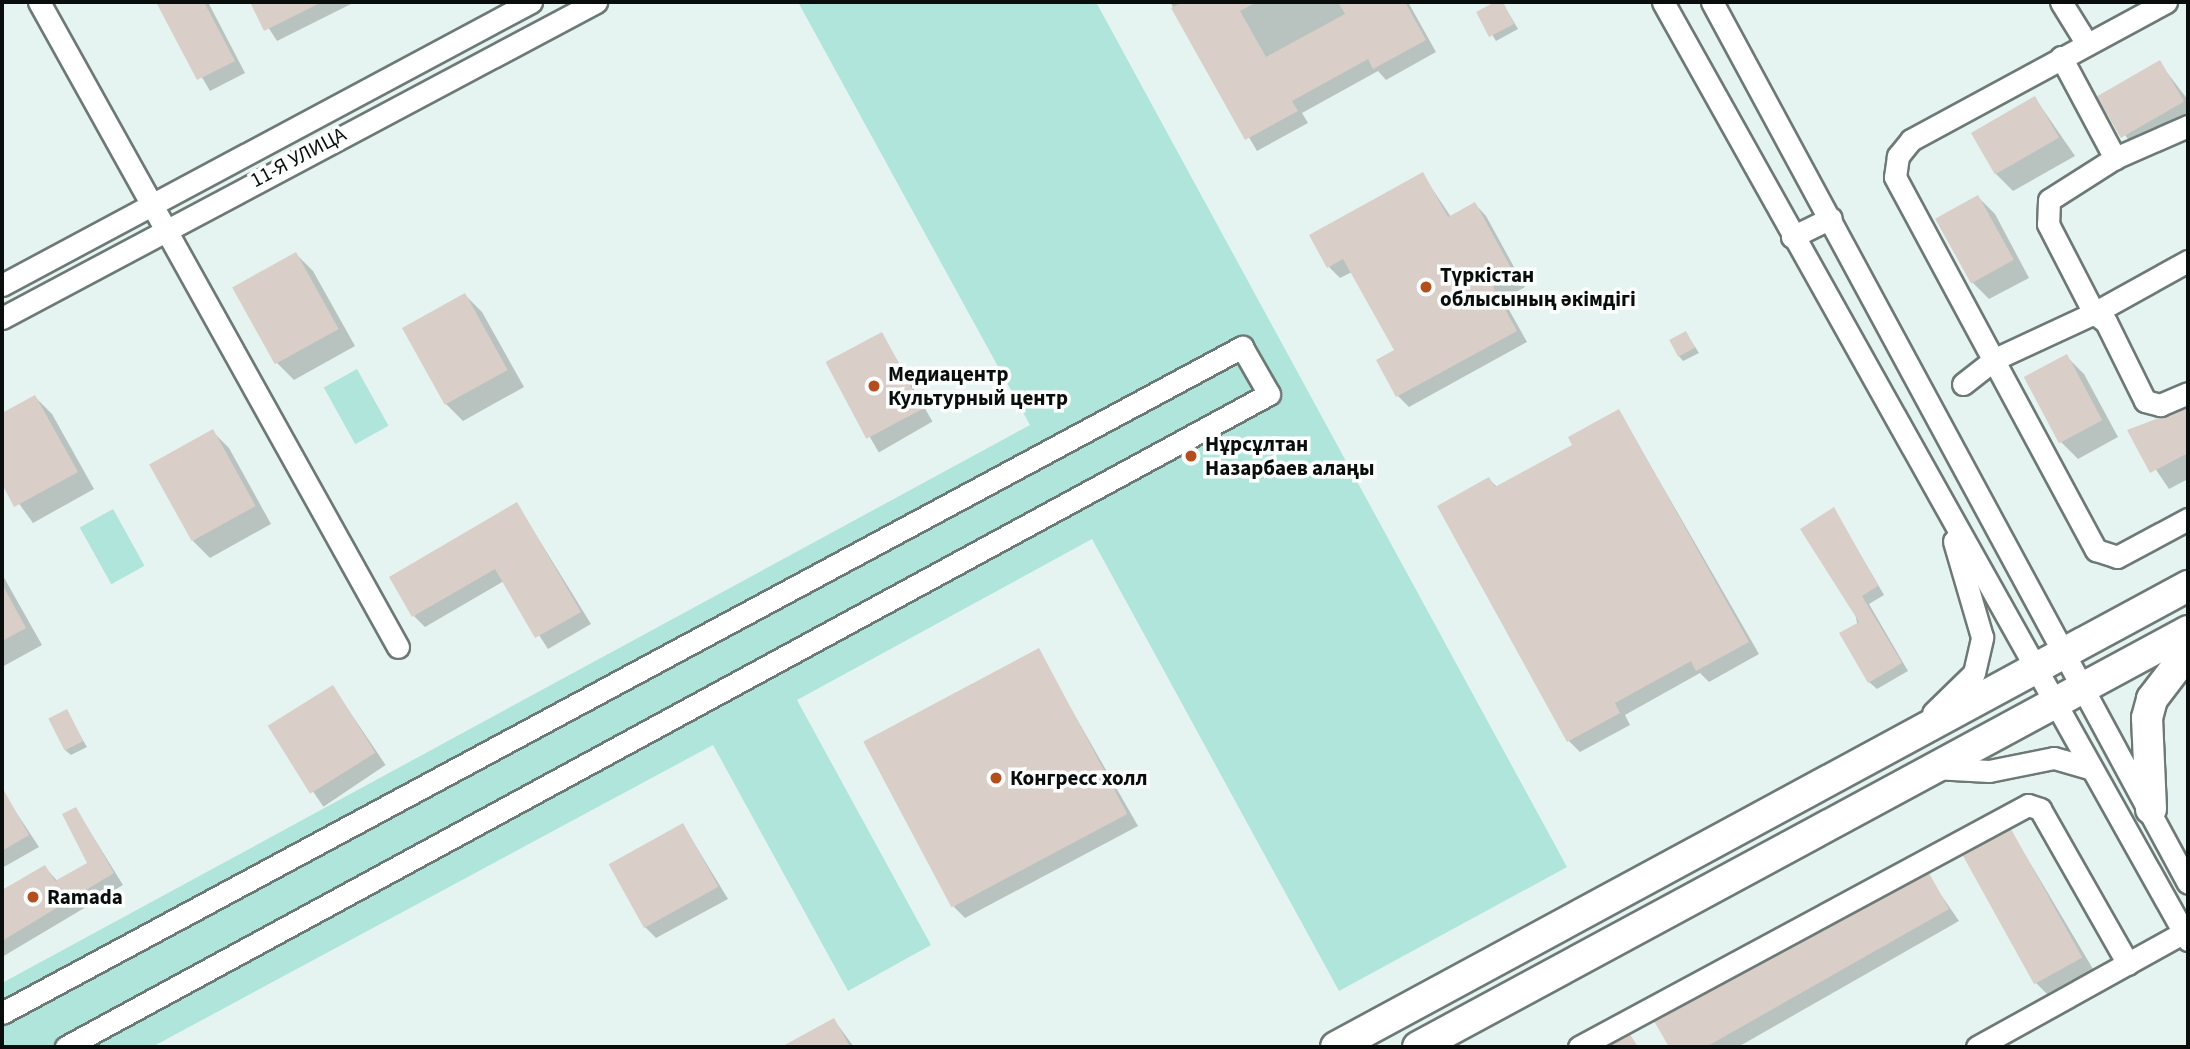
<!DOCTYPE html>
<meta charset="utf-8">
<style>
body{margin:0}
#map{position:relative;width:2190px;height:1049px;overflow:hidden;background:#e6f4f1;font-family:"Source Sans 3",sans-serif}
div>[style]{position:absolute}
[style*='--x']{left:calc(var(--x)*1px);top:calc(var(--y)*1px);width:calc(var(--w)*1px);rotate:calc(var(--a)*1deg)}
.green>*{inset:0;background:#b0e5db;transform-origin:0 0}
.shadow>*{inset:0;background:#0003;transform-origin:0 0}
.building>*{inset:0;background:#dacec9;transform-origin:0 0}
.roads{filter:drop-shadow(2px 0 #6d7976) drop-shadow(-2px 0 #6d7976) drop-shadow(0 2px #6d7976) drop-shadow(0 -2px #6d7976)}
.street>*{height:21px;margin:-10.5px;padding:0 10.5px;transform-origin:10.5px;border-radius:10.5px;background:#fff}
.secondary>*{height:30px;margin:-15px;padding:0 15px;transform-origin:15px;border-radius:15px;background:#fff}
.dots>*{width:19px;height:19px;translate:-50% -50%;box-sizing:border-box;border:4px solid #fcfefe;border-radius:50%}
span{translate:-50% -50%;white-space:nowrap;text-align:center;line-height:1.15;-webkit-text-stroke:7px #fcfefe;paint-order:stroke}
.street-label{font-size:21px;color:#090d0c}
.poi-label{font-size:21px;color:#090d0c;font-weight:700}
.left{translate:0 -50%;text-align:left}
.frame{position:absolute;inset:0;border:4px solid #090d0c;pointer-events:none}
</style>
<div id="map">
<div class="green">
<div style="clip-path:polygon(798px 2px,1096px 2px,1567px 867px,1339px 991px,1092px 539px,797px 700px,931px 945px,848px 991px,713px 745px,152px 1047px,2px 1047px,2px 983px,1030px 425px)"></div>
<div style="left:357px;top:369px;width:65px;height:38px;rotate:61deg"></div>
<div style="left:113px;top:509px;width:65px;height:38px;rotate:61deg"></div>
</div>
<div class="shadow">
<div style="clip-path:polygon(158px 2px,208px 2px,245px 73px,210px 91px)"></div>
<div style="clip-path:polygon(252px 2px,355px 2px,277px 41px)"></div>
<div style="clip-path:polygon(1170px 2px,1408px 2px,1436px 52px,1386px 80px,1378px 71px,1302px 113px,1308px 123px,1257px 151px)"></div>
<div style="clip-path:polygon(1502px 2px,1518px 29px,1496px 41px,1478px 12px)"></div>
<div style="clip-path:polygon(2159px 62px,2188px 100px,2188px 125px,2138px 154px,2099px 97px)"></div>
<div style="clip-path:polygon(2035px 98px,2075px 156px,2013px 191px,1996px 174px)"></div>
<div style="clip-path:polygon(1423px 175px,1451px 217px,1475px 204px,1486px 216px,1525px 287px,1503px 299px,1527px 342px,1409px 407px,1398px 396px,1396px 351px,1352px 272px,1340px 278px,1329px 267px)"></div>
<div style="clip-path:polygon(1978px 197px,1995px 214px,2029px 278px,1989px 299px,1972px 282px)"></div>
<div style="clip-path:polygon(296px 254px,313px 271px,355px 346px,294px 380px,277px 363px,235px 288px)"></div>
<div style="clip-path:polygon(465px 295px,482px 312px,524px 387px,463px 421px,446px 404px)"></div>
<div style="clip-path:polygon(1686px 333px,1699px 353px,1683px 361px,1678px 355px)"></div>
<div style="left:882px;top:334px;width:101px;height:62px;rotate:60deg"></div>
<div style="clip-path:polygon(2067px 357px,2084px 374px,2118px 437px,2078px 459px,2061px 442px)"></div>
<div style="clip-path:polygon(35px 397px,52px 414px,94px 489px,33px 523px,2px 480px,2px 415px)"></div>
<div style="clip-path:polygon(2188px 408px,2188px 479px,2169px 489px,2130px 431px)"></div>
<div style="clip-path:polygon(1619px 411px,1759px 654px,1709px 682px,1700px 673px,1625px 715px,1630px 725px,1580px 752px,1569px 741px,1489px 479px,1498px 488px,1574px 446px)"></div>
<div style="clip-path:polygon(212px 431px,229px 448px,271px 524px,210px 558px,193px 541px)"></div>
<div style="clip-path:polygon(517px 504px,591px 624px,548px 649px,504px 581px,425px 627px,414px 616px)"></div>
<div style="clip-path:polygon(1834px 509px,1884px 595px,1869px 604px,1908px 671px,1877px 689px,1869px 682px)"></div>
<div style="clip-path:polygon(2px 574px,42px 645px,2px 667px)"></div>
<div style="clip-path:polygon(1038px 651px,1138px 826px,965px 918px,954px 907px)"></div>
<div style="left:333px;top:687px;width:94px;height:75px;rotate:56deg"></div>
<div style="clip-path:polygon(66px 712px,87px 747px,71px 755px,65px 750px)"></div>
<div style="clip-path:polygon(6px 797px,39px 847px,2px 868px,2px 799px)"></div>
<div style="clip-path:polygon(76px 809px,123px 885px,2px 957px,2px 892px,45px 867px,58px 882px,90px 864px)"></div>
<div style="clip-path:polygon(683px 825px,728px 899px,656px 938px,644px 926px)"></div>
<div style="clip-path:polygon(2011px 831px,2093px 969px,2047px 994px,2036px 983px)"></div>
<div style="clip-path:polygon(1928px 876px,1959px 921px,1738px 1047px,1671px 1047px,1657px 1022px)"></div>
<div style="clip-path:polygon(834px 1020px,854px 1047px,785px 1047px)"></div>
</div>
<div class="building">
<div style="clip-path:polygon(156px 2px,204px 2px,235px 61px,197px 80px)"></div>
<div style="clip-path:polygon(250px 2px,322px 2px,264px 31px)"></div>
<div style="clip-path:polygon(1183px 2px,1257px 2px,1240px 11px,1266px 57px,1345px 14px,1338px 2px,1405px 2px,1426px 40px,1373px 69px,1368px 59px,1292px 101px,1298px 111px,1245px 140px,1171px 8px)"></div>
<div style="clip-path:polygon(1495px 2px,1503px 2px,1514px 24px,1489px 37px,1476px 12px)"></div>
<div style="left:2160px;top:60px;width:48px;height:73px;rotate:60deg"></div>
<div style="left:2035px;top:96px;width:48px;height:74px;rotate:60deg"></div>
<div style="clip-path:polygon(1423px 172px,1448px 217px,1475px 202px,1515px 275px,1493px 287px,1517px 331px,1396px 397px,1376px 360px,1394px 350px,1343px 259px,1327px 268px,1309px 235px)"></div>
<div style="left:1978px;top:195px;width:74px;height:49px;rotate:61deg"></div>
<div style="left:296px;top:252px;width:88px;height:73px;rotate:61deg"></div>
<div style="left:465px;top:293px;width:88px;height:72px;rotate:61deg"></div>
<div style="left:1686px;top:331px;width:19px;height:19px;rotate:62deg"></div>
<div style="left:882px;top:332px;width:87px;height:64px;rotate:62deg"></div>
<div style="left:2067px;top:354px;width:75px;height:49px;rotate:62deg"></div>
<div style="clip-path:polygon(35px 395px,78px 472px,14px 507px,2px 484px,2px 413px)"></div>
<div style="clip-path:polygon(2188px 407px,2188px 453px,2150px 473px,2127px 430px)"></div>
<div style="clip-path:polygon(1619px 409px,1749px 642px,1696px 671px,1691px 661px,1615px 703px,1620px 713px,1567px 742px,1437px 506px,1489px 477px,1495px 487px,1572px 445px,1568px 437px)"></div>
<div style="left:213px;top:429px;width:88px;height:73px;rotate:61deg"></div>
<div style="clip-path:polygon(517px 502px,581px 612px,535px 638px,495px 569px,412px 617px,389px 577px)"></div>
<div style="clip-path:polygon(1834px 507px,1878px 586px,1862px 596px,1902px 663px,1868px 683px,1839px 633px,1859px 622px,1800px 529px)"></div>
<div style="clip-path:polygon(2px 584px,26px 628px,2px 641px)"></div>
<div style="left:1039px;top:648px;width:188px;height:199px;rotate:62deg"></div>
<div style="left:333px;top:685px;width:80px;height:77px;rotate:58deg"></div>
<div style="left:67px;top:709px;width:36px;height:21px;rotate:63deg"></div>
<div style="clip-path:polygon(2px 787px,29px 835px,2px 851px)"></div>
<div style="clip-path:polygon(76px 807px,114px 873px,2px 941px,2px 890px,45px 865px,55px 881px,87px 863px,62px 814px)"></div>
<div style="left:683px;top:823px;width:73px;height:85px;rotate:61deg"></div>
<div style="left:2011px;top:829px;width:147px;height:55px;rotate:61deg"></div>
<div style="clip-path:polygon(1929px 873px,1949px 909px,1706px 1047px,1669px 1047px,1654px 1021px)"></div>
<div style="clip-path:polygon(834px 1018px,850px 1047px,781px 1047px)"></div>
<div style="clip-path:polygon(1630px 1034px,1638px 1047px,1606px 1047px)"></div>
</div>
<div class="roads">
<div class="street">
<div style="--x:39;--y:2;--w:738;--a:60.9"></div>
<div style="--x:1663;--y:2;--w:1075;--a:60.76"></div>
<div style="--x:1712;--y:2;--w:1001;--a:61.62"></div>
<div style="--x:2061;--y:2;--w:49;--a:58.2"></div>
<div style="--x:2166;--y:2;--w:290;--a:151.6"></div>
<div style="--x:1911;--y:140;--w:21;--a:129"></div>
<div style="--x:1898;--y:156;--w:21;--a:98"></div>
<div style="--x:1895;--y:177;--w:424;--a:61.7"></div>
<div style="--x:2096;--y:550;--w:22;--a:18"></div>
<div style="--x:2117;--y:557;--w:81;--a:-28.2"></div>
<div style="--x:2061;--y:57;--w:115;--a:61.9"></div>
<div style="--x:2115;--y:158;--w:78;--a:147.5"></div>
<div style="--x:2049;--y:200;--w:24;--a:92"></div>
<div style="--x:2048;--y:224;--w:100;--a:62.7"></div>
<div style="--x:2094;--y:313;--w:107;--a:-29"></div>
<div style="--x:2115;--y:158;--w:80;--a:-23.7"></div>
<div style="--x:1792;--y:237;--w:43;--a:-26"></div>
<div style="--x:2;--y:285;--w:600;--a:-28.15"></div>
<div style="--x:2;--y:318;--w:673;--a:-28.01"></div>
<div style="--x:1963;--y:384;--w:41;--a:-38"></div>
<div style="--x:1995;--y:359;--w:109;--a:-24.9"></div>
<div style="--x:2094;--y:313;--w:15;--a:37"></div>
<div style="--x:2106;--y:322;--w:88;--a:63.7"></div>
<div style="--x:2145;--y:401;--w:16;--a:15"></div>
<div style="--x:2160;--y:405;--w:30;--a:-23"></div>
<div style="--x:1933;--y:713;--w:57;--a:-44.3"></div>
<div style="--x:1974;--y:673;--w:37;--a:-77"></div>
<div style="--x:1982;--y:637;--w:100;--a:-106.3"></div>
<div style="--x:1934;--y:768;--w:55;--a:3.1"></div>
<div style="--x:1989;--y:771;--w:66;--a:-11.3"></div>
<div style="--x:2054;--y:758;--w:36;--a:16"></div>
<div style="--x:2;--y:1013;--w:1408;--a:-28.24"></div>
<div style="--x:1242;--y:347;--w:54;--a:60.1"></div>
<div style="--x:1269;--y:394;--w:1369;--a:151.51"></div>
<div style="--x:1579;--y:1047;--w:510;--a:-28.32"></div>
<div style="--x:2028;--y:805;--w:13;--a:18"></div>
<div style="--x:2040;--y:809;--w:178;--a:60.4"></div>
<div style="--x:1977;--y:1047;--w:241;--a:-29"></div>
</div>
<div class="secondary">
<div style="--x:2151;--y:809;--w:91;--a:-92.5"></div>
<div style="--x:2147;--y:718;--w:20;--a:-75"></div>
<div style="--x:2152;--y:699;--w:59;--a:-52.5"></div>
<div style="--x:1336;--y:1047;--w:969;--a:-28.42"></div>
<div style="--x:1418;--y:1047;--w:875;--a:-28.38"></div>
</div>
</div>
<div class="dots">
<div style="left:1426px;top:287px;background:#b34e1f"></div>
<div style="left:874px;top:386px;background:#b34e1f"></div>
<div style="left:1191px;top:456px;background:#b34e1f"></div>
<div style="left:996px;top:778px;background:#b34e1f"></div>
<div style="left:33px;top:897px;background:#b34e1f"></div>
</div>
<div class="street-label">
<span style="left:298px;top:157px;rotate:-28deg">11-Я УЛИЦА</span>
</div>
<div class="poi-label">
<span class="left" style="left:1440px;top:287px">Түркістан<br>облысының әкімдігі</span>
<span class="left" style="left:888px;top:386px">Медиацентр<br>Культурный центр</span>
<span class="left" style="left:1205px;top:456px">Нұрсұлтан<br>Назарбаев алаңы</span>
<span class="left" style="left:1010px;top:778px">Конгресс холл</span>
<span class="left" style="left:47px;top:897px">Ramada</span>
</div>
<div class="frame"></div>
</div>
